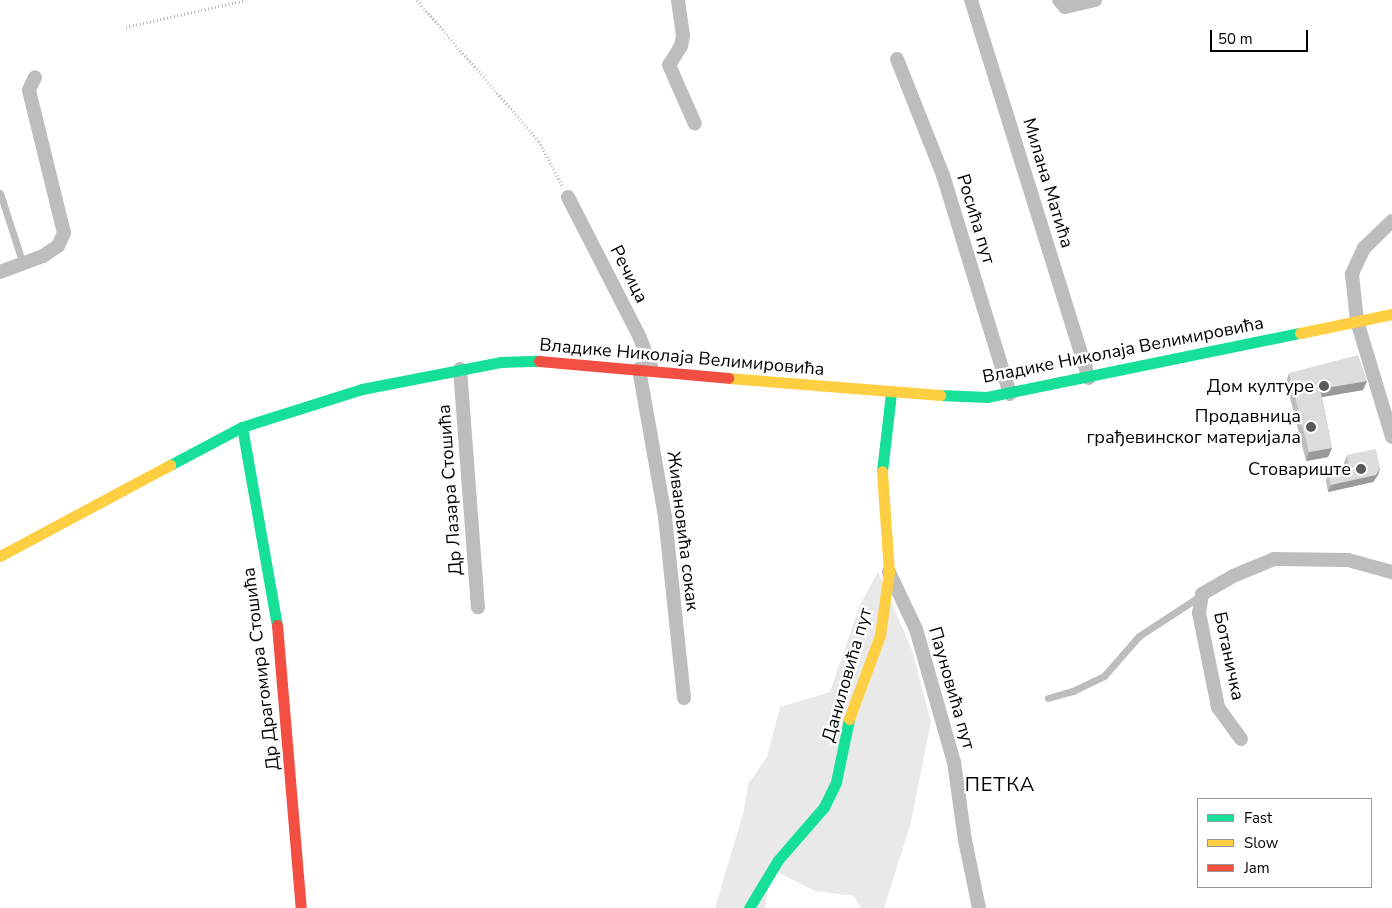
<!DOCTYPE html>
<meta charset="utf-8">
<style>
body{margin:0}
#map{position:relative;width:1392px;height:908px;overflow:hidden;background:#fff;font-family:"Nunito Sans",sans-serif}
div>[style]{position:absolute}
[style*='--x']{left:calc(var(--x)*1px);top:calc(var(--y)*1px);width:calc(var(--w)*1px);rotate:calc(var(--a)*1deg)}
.green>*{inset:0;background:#e9e9e9}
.path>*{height:2.5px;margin-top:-1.25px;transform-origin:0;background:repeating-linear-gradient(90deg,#b8b8b8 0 1px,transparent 0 3.5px)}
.lane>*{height:7px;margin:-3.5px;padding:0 3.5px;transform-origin:3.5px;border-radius:3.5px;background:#bdbdbd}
.street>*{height:14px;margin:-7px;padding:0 7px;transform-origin:7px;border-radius:7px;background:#bdbdbd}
.fast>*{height:11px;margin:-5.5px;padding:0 5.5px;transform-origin:5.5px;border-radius:5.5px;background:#16e098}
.slow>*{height:11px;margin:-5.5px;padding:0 5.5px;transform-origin:5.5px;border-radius:5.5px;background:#ffcf43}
.jam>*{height:11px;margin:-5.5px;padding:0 5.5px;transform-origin:5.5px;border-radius:5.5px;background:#f24e42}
.wall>*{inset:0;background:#bdbdbd}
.shaded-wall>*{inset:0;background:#9a9a9a}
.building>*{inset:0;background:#dcdcdc}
.dots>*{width:14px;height:14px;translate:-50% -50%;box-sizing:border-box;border:2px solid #fff;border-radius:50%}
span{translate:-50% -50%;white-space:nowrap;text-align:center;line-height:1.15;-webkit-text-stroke:4.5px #fff;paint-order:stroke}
.street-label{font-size:18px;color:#000}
.poi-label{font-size:18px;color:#000}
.right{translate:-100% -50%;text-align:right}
.quarter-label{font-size:20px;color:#000;letter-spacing:1px}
.legend{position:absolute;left:1197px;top:798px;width:175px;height:90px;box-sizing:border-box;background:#fff;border:1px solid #999;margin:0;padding:6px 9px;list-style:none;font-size:15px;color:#000}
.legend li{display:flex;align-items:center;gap:10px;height:25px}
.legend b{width:25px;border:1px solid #999}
.scale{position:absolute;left:1210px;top:30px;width:98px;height:22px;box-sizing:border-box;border:2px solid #000;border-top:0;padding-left:6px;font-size:15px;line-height:18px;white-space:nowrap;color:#000;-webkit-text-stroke:4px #fff;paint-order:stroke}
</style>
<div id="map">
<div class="green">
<div style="clip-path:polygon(878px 572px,912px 650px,931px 722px,910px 826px,884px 908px,861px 908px,854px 896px,815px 891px,771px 869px,765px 908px,715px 908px,744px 810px,748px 784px,767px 757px,780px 707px,830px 692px,860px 605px)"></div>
</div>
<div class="path">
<div style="--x:417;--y:0;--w:186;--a:49.1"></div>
<div style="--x:539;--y:141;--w:52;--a:62.4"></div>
<div style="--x:126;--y:27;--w:123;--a:-12.7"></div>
</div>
<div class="lane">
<div style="--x:0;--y:193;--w:75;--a:72.1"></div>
<div style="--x:1048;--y:698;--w:26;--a:-16"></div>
<div style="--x:1073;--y:691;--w:34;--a:-26"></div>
<div style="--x:1104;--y:676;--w:53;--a:-48.8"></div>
<div style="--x:1139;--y:636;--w:75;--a:-33.1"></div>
</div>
<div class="street">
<div style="--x:678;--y:0;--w:35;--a:82"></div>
<div style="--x:683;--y:35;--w:11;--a:100"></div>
<div style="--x:681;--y:46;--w:22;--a:122"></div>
<div style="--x:669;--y:65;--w:64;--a:66.2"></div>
<div style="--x:971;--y:0;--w:396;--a:72.7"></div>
<div style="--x:1059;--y:0;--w:9;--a:49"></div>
<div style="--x:1065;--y:7;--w:31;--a:-13"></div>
<div style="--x:897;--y:59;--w:125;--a:68.4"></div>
<div style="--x:943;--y:175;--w:229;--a:73"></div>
<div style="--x:568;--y:197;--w:158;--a:62.9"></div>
<div style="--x:640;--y:338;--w:33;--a:69"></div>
<div style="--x:1392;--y:221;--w:39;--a:136"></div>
<div style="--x:1364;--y:248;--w:29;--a:115"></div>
<div style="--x:1352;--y:274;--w:47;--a:83.9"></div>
<div style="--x:1357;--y:321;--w:121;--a:73.2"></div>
<div style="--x:0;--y:272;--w:46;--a:-20.4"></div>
<div style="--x:43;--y:256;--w:18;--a:-34"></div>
<div style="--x:58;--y:246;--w:14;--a:-65"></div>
<div style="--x:64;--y:233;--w:147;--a:-103.8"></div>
<div style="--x:29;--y:90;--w:14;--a:-65"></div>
<div style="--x:460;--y:369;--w:239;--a:85.7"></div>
<div style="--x:639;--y:369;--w:150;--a:80"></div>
<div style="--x:665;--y:517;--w:182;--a:84"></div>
<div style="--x:889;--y:572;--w:63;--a:64.7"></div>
<div style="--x:916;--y:629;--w:138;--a:74.1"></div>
<div style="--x:954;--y:762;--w:79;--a:82"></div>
<div style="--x:965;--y:840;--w:69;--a:78.4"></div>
<div style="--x:1241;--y:739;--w:39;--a:-126"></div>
<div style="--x:1218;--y:707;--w:96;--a:-101.4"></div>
<div style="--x:1199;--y:613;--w:19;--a:-81"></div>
<div style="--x:1202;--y:594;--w:36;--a:-30"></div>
<div style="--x:1233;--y:576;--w:44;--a:-22.5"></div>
<div style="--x:1274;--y:559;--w:74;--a:0.8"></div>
<div style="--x:1348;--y:560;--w:46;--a:15.3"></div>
</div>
<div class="fast">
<div style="--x:940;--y:395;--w:47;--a:2.4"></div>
<div style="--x:987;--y:397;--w:319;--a:-11.6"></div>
<div style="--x:242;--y:427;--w:201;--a:80"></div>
<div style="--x:170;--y:465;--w:81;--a:-27.8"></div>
<div style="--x:242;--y:427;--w:126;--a:-17.6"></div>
<div style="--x:362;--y:389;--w:142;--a:-11"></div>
<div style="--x:501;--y:362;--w:38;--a:-2"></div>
<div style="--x:882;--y:471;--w:79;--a:-83.4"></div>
<div style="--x:749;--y:908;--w:56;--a:-58.9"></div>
<div style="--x:778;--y:860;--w:70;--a:-49"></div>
<div style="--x:824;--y:807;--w:28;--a:-64"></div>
<div style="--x:836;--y:782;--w:64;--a:-78.3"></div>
</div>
<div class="slow">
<div style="--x:1300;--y:333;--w:94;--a:-11.7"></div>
<div style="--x:728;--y:378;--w:213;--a:4.6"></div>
<div style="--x:0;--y:556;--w:193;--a:-28.2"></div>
<div style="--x:849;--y:719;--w:90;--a:-69.7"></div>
<div style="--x:880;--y:635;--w:64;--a:-81.9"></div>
<div style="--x:889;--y:572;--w:101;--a:-94"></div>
</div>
<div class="jam">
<div style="--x:539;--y:361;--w:190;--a:5.1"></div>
<div style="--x:277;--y:625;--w:284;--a:85.2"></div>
</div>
<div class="wall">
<div style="clip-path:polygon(1289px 373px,1367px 381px,1363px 390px,1322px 397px,1332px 448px,1328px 457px,1306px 461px,1286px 382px)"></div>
<div style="clip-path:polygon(1347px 455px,1380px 468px,1378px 475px,1373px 482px,1328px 492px,1326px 481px,1328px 474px,1345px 469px,1344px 463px)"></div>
</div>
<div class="shaded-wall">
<div style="clip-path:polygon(1367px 381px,1363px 390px,1317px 398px,1320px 389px)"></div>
<div style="clip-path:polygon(1332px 448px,1328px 457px,1306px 461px,1309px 452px)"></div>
<div style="clip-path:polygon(1380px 468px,1378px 475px,1373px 482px,1328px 492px,1331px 485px)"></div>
</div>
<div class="building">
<div style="clip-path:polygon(1358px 355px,1367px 381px,1320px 389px,1332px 448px,1309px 452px,1289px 373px)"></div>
<div style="clip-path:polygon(1376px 449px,1380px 468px,1376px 475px,1331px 485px,1328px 474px,1349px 468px,1347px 455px)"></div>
</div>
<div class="dots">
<div style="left:1324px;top:386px;background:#595959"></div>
<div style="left:1311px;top:427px;background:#595959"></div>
<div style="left:1361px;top:469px;background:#595959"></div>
</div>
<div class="street-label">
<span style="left:1048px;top:183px;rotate:73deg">Милана Матића</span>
<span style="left:976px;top:219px;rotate:73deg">Росића пут</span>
<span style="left:629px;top:274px;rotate:63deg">Речица</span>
<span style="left:1123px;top:350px;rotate:-11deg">Владике Николаја Велимировића</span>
<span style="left:682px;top:357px;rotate:5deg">Владике Николаја Велимировића</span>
<span style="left:450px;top:490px;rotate:-94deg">Др Лазара Стошића</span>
<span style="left:683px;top:531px;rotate:83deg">Живановића сокак</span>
<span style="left:1229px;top:656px;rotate:78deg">Ботаничка</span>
<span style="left:261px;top:669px;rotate:-97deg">Др Драгомира Стошића</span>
<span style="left:847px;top:675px;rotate:-74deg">Даниловића пут</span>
<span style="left:952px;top:688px;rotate:74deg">Пауновића пут</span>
</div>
<div class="poi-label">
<span class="right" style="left:1314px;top:386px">Дом културе</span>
<span class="right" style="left:1301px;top:427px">Продавница<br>грађевинског материјала</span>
<span class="right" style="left:1351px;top:469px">Стовариште</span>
</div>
<div class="quarter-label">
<span style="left:1000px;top:784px">ПЕТКА</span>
</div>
<ul class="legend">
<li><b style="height:6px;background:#16e098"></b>Fast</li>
<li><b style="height:6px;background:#ffcf43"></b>Slow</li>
<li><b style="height:6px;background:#f24e42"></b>Jam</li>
</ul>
<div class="scale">50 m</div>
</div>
